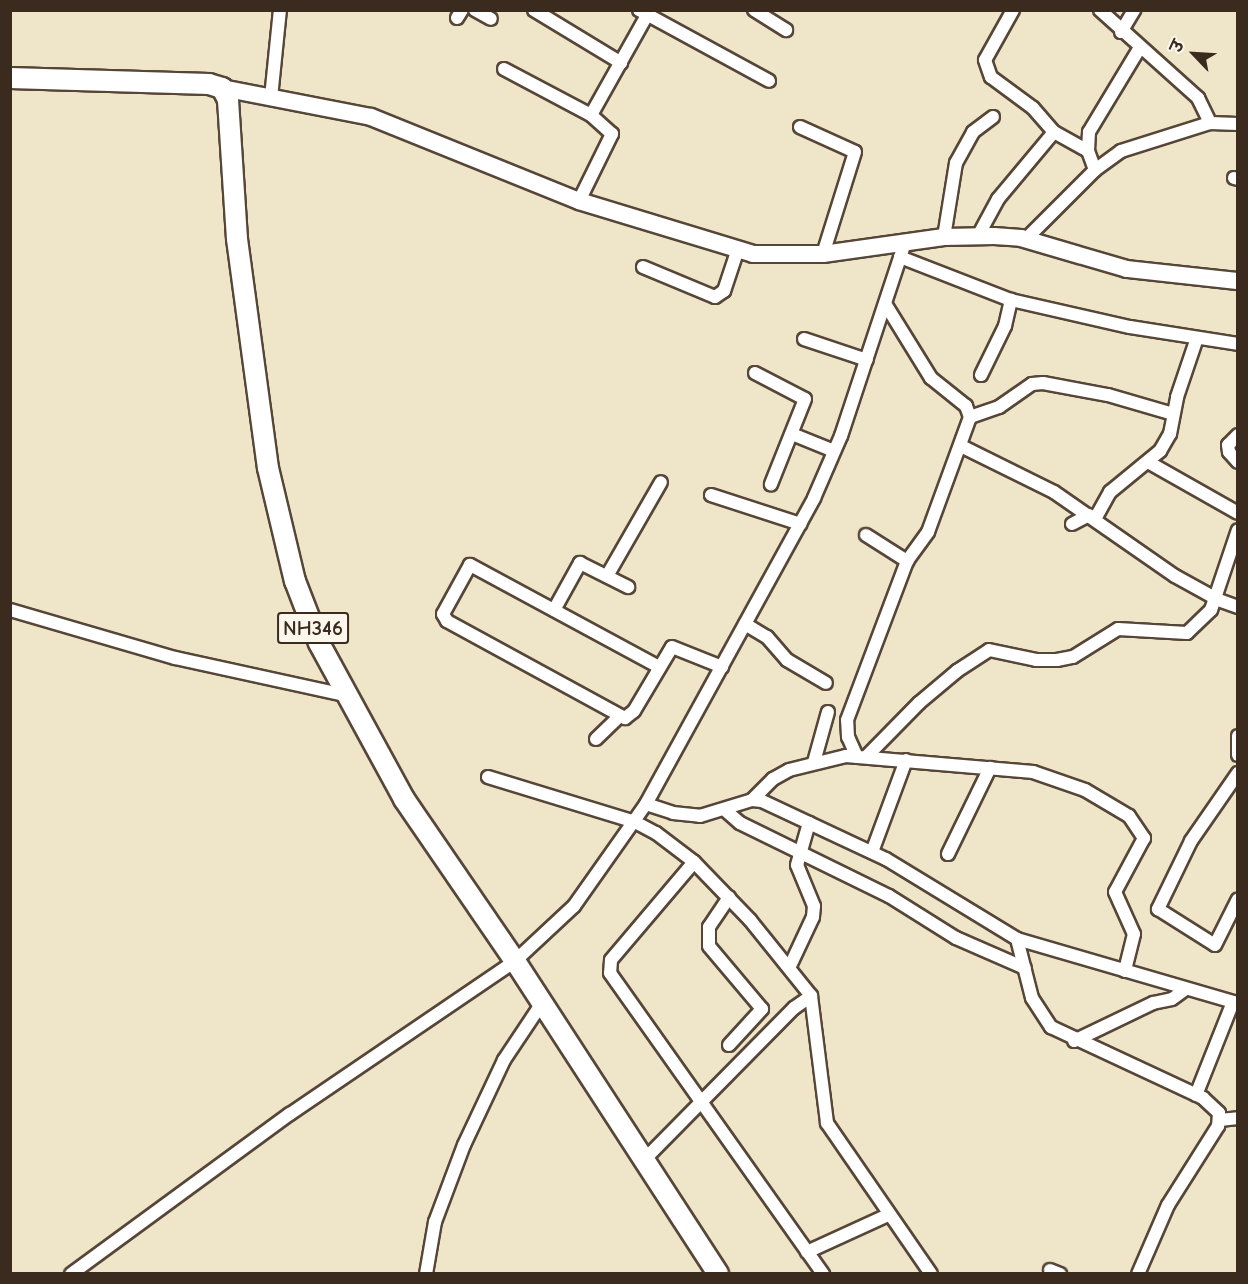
<!DOCTYPE html>
<meta charset="utf-8">
<style>
body{margin:0}
#map{position:relative;width:1248px;height:1284px;overflow:hidden;background:#efe5c8;font-family:"Comic Neue","Playpen Sans Deva",sans-serif}
div>[style]{position:absolute}
[style*='--x']{left:calc(var(--x)*1px);top:calc(var(--y)*1px);width:calc(var(--w)*1px);rotate:calc(var(--a)*1deg)}
.roads{filter:drop-shadow(2px 0 #564638) drop-shadow(-2px 0 #564638) drop-shadow(0 2px #564638) drop-shadow(0 -2px #564638)}
.minor>*{height:12px;margin:-6px;padding:0 6px;transform-origin:6px;border-radius:6px;background:#fff}
.secondary>*{height:16px;margin:-8px;padding:0 8px;transform-origin:8px;border-radius:8px;background:#fff}
.trunk>*{height:20px;margin:-10px;padding:0 10px;transform-origin:10px;border-radius:10px;background:#fff}
span{translate:-50% -50%;white-space:nowrap;text-align:center;line-height:1.15;-webkit-text-stroke:4.5px #fbf7ec;paint-order:stroke}
.shield-label span{padding:2px 4px;background:#fbf7ec;border:2px solid;border-radius:4px;-webkit-text-stroke-width:0}
.shield-label{font-size:21px;color:#3b2a1e;font-weight:700}
.frame{position:absolute;inset:0;border:12px solid #3b2a1e;pointer-events:none}
.north{position:absolute;left:1164px;top:24px;width:60px;height:60px;-webkit-text-stroke:4px #fbf7ec;paint-order:stroke;rotate:295deg;font-size:16px;font-weight:700;line-height:24px;text-align:center;color:#3b2a1e}
.north::after{content:'';display:block;margin:auto;width:21px;height:27px;background:#3b2a1e;clip-path:polygon(50% 0,100% 100%,50% 72%,0 100%)}
</style>
<div id="map">
<div class="roads">
<div class="minor">
<div style="--x:475;--y:10;--w:18;--a:29"></div>
<div style="--x:534;--y:10;--w:102;--a:31.3"></div>
<div style="--x:639;--y:10;--w:148;--a:28.6"></div>
<div style="--x:754;--y:10;--w:38;--a:32"></div>
<div style="--x:1013;--y:10;--w:57;--a:119.2"></div>
<div style="--x:985;--y:60;--w:18;--a:71"></div>
<div style="--x:991;--y:77;--w:52;--a:36.4"></div>
<div style="--x:1033;--y:108;--w:32;--a:49"></div>
<div style="--x:1054;--y:132;--w:39;--a:29"></div>
<div style="--x:1100;--y:10;--w:132;--a:41.9"></div>
<div style="--x:1198;--y:98;--w:28;--a:64"></div>
<div style="--x:457;--y:18;--w:9;--a:-58"></div>
<div style="--x:1121;--y:32;--w:26;--a:-59"></div>
<div style="--x:504;--y:69;--w:98;--a:27.9"></div>
<div style="--x:271;--y:98;--w:88;--a:-84.2"></div>
<div style="--x:800;--y:127;--w:60;--a:24.4"></div>
<div style="--x:855;--y:152;--w:107;--a:107.4"></div>
<div style="--x:1095;--y:170;--w:20;--a:-110"></div>
<div style="--x:1088;--y:151;--w:19;--a:-87"></div>
<div style="--x:1089;--y:132;--w:97;--a:-58.9"></div>
<div style="--x:1234;--y:178;--w:4;--a:14"></div>
<div style="--x:579;--y:201;--w:75;--a:-63.8"></div>
<div style="--x:612;--y:134;--w:28;--a:-138"></div>
<div style="--x:591;--y:115;--w:120;--a:-60.7"></div>
<div style="--x:978;--y:236;--w:42;--a:-61.6"></div>
<div style="--x:998;--y:199;--w:87;--a:-50.1"></div>
<div style="--x:944;--y:237;--w:75;--a:-80.8"></div>
<div style="--x:956;--y:163;--w:35;--a:-61"></div>
<div style="--x:973;--y:132;--w:25;--a:-37"></div>
<div style="--x:1025;--y:240;--w:99;--a:-45"></div>
<div style="--x:1095;--y:170;--w:32;--a:-36"></div>
<div style="--x:1121;--y:151;--w:93;--a:-17.5"></div>
<div style="--x:1210;--y:123;--w:28;--a:2"></div>
<div style="--x:900;--y:257;--w:119;--a:21.2"></div>
<div style="--x:1011;--y:300;--w:122;--a:12.8"></div>
<div style="--x:1130;--y:327;--w:109;--a:8.9"></div>
<div style="--x:643;--y:267;--w:78;--a:22.6"></div>
<div style="--x:715;--y:297;--w:11;--a:-34"></div>
<div style="--x:724;--y:291;--w:44;--a:-71.6"></div>
<div style="--x:804;--y:339;--w:66;--a:18.4"></div>
<div style="--x:755;--y:373;--w:56;--a:27.5"></div>
<div style="--x:805;--y:399;--w:92;--a:111.8"></div>
<div style="--x:981;--y:375;--w:55;--a:-63.9"></div>
<div style="--x:1005;--y:326;--w:27;--a:-77"></div>
<div style="--x:970;--y:417;--w:31;--a:-19"></div>
<div style="--x:999;--y:407;--w:40;--a:-34.9"></div>
<div style="--x:1032;--y:384;--w:11;--a:-5"></div>
<div style="--x:1043;--y:383;--w:66;--a:10.5"></div>
<div style="--x:1108;--y:395;--w:68;--a:16.3"></div>
<div style="--x:792;--y:434;--w:45;--a:22"></div>
<div style="--x:1238;--y:435;--w:14;--a:135"></div>
<div style="--x:1228;--y:445;--w:7;--a:82"></div>
<div style="--x:1229;--y:452;--w:13;--a:48"></div>
<div style="--x:961;--y:446;--w:104;--a:26.3"></div>
<div style="--x:1054;--y:492;--w:147;--a:34.8"></div>
<div style="--x:1175;--y:576;--w:43;--a:28.9"></div>
<div style="--x:1148;--y:462;--w:103;--a:29.5"></div>
<div style="--x:711;--y:495;--w:94;--a:18"></div>
<div style="--x:1095;--y:519;--w:31;--a:-61"></div>
<div style="--x:1110;--y:492;--w:65;--a:-39.4"></div>
<div style="--x:1160;--y:451;--w:20;--a:-60"></div>
<div style="--x:1170;--y:434;--w:38;--a:-79"></div>
<div style="--x:1177;--y:397;--w:62;--a:-71.3"></div>
<div style="--x:1072;--y:524;--w:19;--a:-28"></div>
<div style="--x:866;--y:535;--w:49;--a:32.4"></div>
<div style="--x:607;--y:576;--w:108;--a:-60.1"></div>
<div style="--x:1213;--y:598;--w:27;--a:20"></div>
<div style="--x:10;--y:610;--w:172;--a:16.2"></div>
<div style="--x:175;--y:658;--w:174;--a:12.3"></div>
<div style="--x:554;--y:610;--w:54;--a:-61"></div>
<div style="--x:580;--y:563;--w:54;--a:26.6"></div>
<div style="--x:745;--y:624;--w:26;--a:31"></div>
<div style="--x:767;--y:637;--w:30;--a:49"></div>
<div style="--x:787;--y:660;--w:45;--a:30.5"></div>
<div style="--x:659;--y:667;--w:215;--a:-151.6"></div>
<div style="--x:470;--y:565;--w:56;--a:118.9"></div>
<div style="--x:443;--y:614;--w:8;--a:60"></div>
<div style="--x:447;--y:621;--w:203;--a:28.6"></div>
<div style="--x:625;--y:718;--w:11;--a:-38"></div>
<div style="--x:634;--y:711;--w:74;--a:-59.3"></div>
<div style="--x:672;--y:647;--w:54;--a:21.8"></div>
<div style="--x:1238;--y:736;--w:19;--a:90"></div>
<div style="--x:596;--y:739;--w:32;--a:-44"></div>
<div style="--x:857;--y:757;--w:22;--a:-114"></div>
<div style="--x:848;--y:737;--w:17;--a:-93"></div>
<div style="--x:847;--y:720;--w:170;--a:-69.3"></div>
<div style="--x:907;--y:561;--w:36;--a:-54"></div>
<div style="--x:928;--y:532;--w:122;--a:-69.9"></div>
<div style="--x:970;--y:417;--w:12;--a:-110"></div>
<div style="--x:966;--y:406;--w:45;--a:-141.3"></div>
<div style="--x:931;--y:378;--w:86;--a:-121.7"></div>
<div style="--x:866;--y:757;--w:76;--a:-45.5"></div>
<div style="--x:919;--y:703;--w:50;--a:-40.1"></div>
<div style="--x:957;--y:671;--w:38;--a:-33"></div>
<div style="--x:989;--y:650;--w:48;--a:12"></div>
<div style="--x:1036;--y:660;--w:21;--a:0"></div>
<div style="--x:1057;--y:660;--w:16;--a:-11"></div>
<div style="--x:1073;--y:657;--w:53;--a:-31.9"></div>
<div style="--x:1118;--y:629;--w:69;--a:3.3"></div>
<div style="--x:1187;--y:633;--w:33;--a:-44"></div>
<div style="--x:1211;--y:610;--w:84;--a:-71.4"></div>
<div style="--x:814;--y:762;--w:52;--a:-74.4"></div>
<div style="--x:1238;--y:773;--w:83;--a:124.7"></div>
<div style="--x:1191;--y:841;--w:76;--a:115.9"></div>
<div style="--x:1158;--y:909;--w:67;--a:32.3"></div>
<div style="--x:1215;--y:945;--w:51;--a:-63.4"></div>
<div style="--x:488;--y:777;--w:154;--a:17"></div>
<div style="--x:635;--y:822;--w:24;--a:28"></div>
<div style="--x:656;--y:833;--w:48;--a:37.3"></div>
<div style="--x:694;--y:862;--w:81;--a:46"></div>
<div style="--x:750;--y:920;--w:97;--a:51.2"></div>
<div style="--x:811;--y:996;--w:128;--a:82.8"></div>
<div style="--x:827;--y:1123;--w:183;--a:55.4"></div>
<div style="--x:752;--y:800;--w:30;--a:-45"></div>
<div style="--x:773;--y:779;--w:18;--a:-29"></div>
<div style="--x:789;--y:770;--w:59;--a:-13.8"></div>
<div style="--x:846;--y:756;--w:188;--a:4.9"></div>
<div style="--x:1033;--y:772;--w:55;--a:19.1"></div>
<div style="--x:1085;--y:790;--w:51;--a:30.6"></div>
<div style="--x:1129;--y:816;--w:27;--a:56"></div>
<div style="--x:1144;--y:838;--w:61;--a:118.2"></div>
<div style="--x:1115;--y:892;--w:46;--a:65.7"></div>
<div style="--x:1134;--y:934;--w:38;--a:104"></div>
<div style="--x:646;--y:804;--w:28;--a:18"></div>
<div style="--x:673;--y:813;--w:27;--a:6"></div>
<div style="--x:700;--y:816;--w:54;--a:-17.1"></div>
<div style="--x:752;--y:800;--w:10;--a:6"></div>
<div style="--x:762;--y:801;--w:137;--a:25.1"></div>
<div style="--x:886;--y:859;--w:153;--a:31.4"></div>
<div style="--x:1017;--y:939;--w:230;--a:16.2"></div>
<div style="--x:725;--y:810;--w:20;--a:41"></div>
<div style="--x:740;--y:823;--w:166;--a:26.1"></div>
<div style="--x:889;--y:896;--w:79;--a:32.1"></div>
<div style="--x:956;--y:938;--w:75;--a:23.5"></div>
<div style="--x:872;--y:852;--w:98;--a:-69.7"></div>
<div style="--x:948;--y:854;--w:96;--a:-64"></div>
<div style="--x:694;--y:862;--w:128;--a:130.3"></div>
<div style="--x:611;--y:960;--w:13;--a:94"></div>
<div style="--x:610;--y:973;--w:369;--a:54.7"></div>
<div style="--x:1017;--y:939;--w:61;--a:75.7"></div>
<div style="--x:1032;--y:998;--w:35;--a:57"></div>
<div style="--x:1051;--y:1027;--w:168;--a:25"></div>
<div style="--x:1203;--y:1098;--w:22;--a:43"></div>
<div style="--x:1219;--y:1113;--w:13;--a:94"></div>
<div style="--x:1218;--y:1126;--w:93;--a:122.3"></div>
<div style="--x:1168;--y:1205;--w:75;--a:113.5"></div>
<div style="--x:790;--y:966;--w:54;--a:-64.9"></div>
<div style="--x:813;--y:917;--w:11;--a:-85"></div>
<div style="--x:814;--y:906;--w:44;--a:-112.5"></div>
<div style="--x:797;--y:865;--w:44;--a:-74.1"></div>
<div style="--x:1074;--y:1041;--w:88;--a:-25.7"></div>
<div style="--x:1153;--y:1003;--w:19;--a:-12"></div>
<div style="--x:1172;--y:999;--w:17;--a:-36"></div>
<div style="--x:729;--y:1045;--w:49;--a:-47.5"></div>
<div style="--x:762;--y:1009;--w:82;--a:-130.1"></div>
<div style="--x:709;--y:946;--w:19;--a:-90"></div>
<div style="--x:709;--y:927;--w:36;--a:-56"></div>
<div style="--x:1196;--y:1095;--w:100;--a:-68.3"></div>
<div style="--x:1220;--y:1120;--w:18;--a:-6"></div>
<div style="--x:644;--y:1160;--w:214;--a:-45.4"></div>
<div style="--x:794;--y:1008;--w:21;--a:-35"></div>
<div style="--x:807;--y:1252;--w:89;--a:-24.6"></div>
<div style="--x:1050;--y:1270;--w:11;--a:22"></div>
<div style="--x:71;--y:1274;--w:271;--a:-36.2"></div>
<div style="--x:290;--y:1114;--w:272;--a:-34.2"></div>
<div style="--x:515;--y:961;--w:81;--a:-43"></div>
<div style="--x:574;--y:906;--w:125;--a:-54.8"></div>
<div style="--x:646;--y:804;--w:349;--a:-61.2"></div>
<div style="--x:814;--y:498;--w:68;--a:-66.5"></div>
<div style="--x:841;--y:436;--w:200;--a:-71.7"></div>
<div style="--x:426;--y:1274;--w:53;--a:-80.2"></div>
<div style="--x:435;--y:1222;--w:82;--a:-69.4"></div>
<div style="--x:464;--y:1145;--w:94;--a:-64.8"></div>
<div style="--x:504;--y:1060;--w:69;--a:-56.3"></div>
</div>
<div class="secondary">
<div style="--x:222;--y:88;--w:152;--a:11"></div>
<div style="--x:371;--y:117;--w:224;--a:22"></div>
<div style="--x:579;--y:201;--w:182;--a:16.9"></div>
<div style="--x:753;--y:254;--w:70;--a:0"></div>
<div style="--x:823;--y:254;--w:122;--a:-8"></div>
<div style="--x:944;--y:237;--w:50;--a:-1.1"></div>
<div style="--x:994;--y:236;--w:27;--a:4"></div>
<div style="--x:1021;--y:238;--w:110;--a:16.3"></div>
<div style="--x:1127;--y:269;--w:112;--a:6.2"></div>
</div>
<div class="trunk">
<div style="--x:10;--y:78;--w:199;--a:1.7"></div>
<div style="--x:209;--y:84;--w:14;--a:17"></div>
<div style="--x:222;--y:88;--w:13;--a:63"></div>
<div style="--x:228;--y:100;--w:139;--a:86.3"></div>
<div style="--x:237;--y:239;--w:231;--a:82.3"></div>
<div style="--x:268;--y:468;--w:116;--a:76.6"></div>
<div style="--x:295;--y:581;--w:66;--a:68.8"></div>
<div style="--x:319;--y:643;--w:178;--a:61.4"></div>
<div style="--x:404;--y:799;--w:196;--a:55.6"></div>
<div style="--x:515;--y:961;--w:373;--a:57"></div>
</div>
</div>
<div class="shield-label">
<span style="left:313px;top:628px">NH346</span>
</div>
<div class="frame"></div>
<div class="north">उ</div>
</div>
